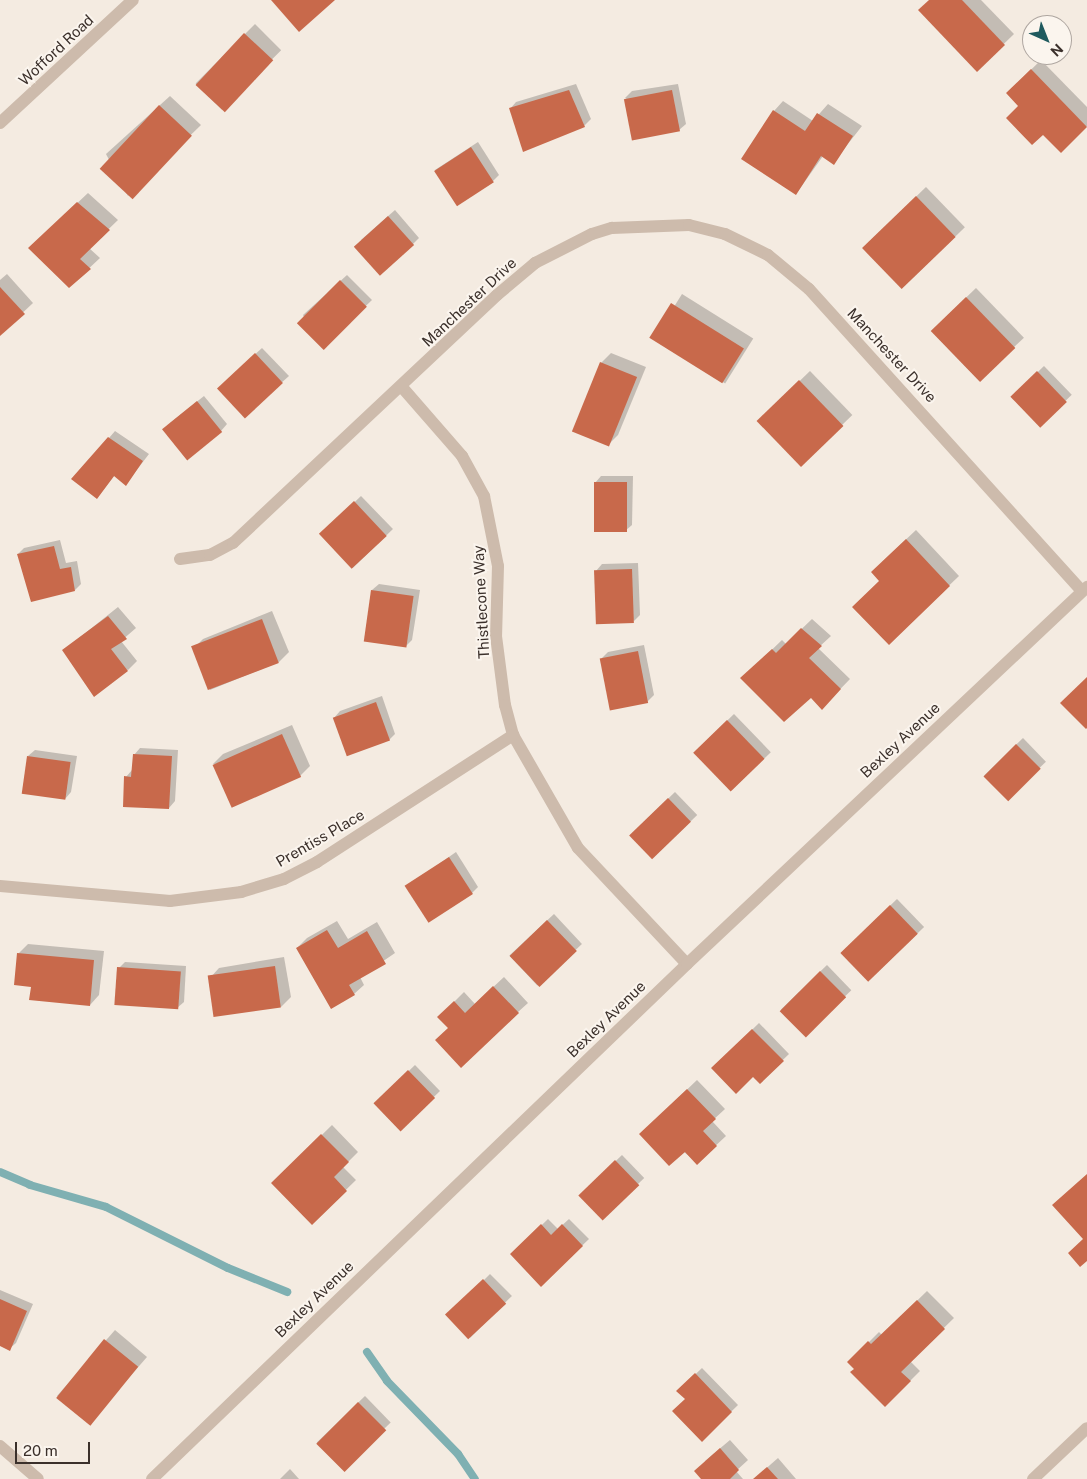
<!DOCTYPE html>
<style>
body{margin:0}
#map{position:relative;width:1087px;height:1479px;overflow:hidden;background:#f4ebe1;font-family:"Public Sans",sans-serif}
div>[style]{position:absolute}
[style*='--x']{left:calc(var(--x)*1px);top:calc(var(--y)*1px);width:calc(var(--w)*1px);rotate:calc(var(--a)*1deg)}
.shadow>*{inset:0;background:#0003;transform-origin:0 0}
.stream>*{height:8px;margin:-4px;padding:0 4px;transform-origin:4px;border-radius:4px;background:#7fb0b2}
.building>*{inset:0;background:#c8694b;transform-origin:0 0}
.street>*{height:12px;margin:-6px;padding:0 6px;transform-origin:6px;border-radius:6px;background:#cdbbac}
span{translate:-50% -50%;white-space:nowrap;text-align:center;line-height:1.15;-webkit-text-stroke:4px #fbf5ee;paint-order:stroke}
.street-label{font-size:15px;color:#3b302b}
.north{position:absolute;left:1022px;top:15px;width:50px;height:50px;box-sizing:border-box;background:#fbf5ee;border:1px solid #aea6a0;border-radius:50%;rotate:136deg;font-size:14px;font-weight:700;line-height:20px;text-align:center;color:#3b302b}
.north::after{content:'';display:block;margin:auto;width:18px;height:22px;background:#1f5a5e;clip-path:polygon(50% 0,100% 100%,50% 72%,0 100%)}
.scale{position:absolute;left:15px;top:1442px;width:75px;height:22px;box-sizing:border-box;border:2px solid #3b302b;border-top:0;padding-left:6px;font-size:15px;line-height:18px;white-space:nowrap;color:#3b302b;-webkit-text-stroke:4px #fbf5ee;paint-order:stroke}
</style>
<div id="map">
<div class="shadow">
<div style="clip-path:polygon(930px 0,981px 0,1014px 34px,977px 70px)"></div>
<div style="left:255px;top:24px;width:37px;height:84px;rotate:45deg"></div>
<div style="clip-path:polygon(1041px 60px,1087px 107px,1087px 126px,1061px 151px,1007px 93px)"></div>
<div style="clip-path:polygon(576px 84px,591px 119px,584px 126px,510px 109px,516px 102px)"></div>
<div style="clip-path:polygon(678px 84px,686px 124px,679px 130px,625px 98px,632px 91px)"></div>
<div style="clip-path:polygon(170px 96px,201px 125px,128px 196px,106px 154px)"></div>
<div style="clip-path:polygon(783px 101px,813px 121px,828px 104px,862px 126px,833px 163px,823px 156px,796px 194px,774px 111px)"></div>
<div style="clip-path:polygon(478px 142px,499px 175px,493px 181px,435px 170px)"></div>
<div style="left:926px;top:187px;width:56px;height:87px;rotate:46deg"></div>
<div style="clip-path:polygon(88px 193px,118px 220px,89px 248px,100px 258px,69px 287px,40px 238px)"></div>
<div style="clip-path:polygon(395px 210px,419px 238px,413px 244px,361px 240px)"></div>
<div style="clip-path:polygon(7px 274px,33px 303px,0 334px,0 280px)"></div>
<div style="clip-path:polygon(347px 275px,372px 300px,322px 348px,303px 315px)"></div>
<div style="left:976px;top:288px;width:69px;height:62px;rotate:46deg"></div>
<div style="left:682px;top:294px;width:84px;height:53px;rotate:32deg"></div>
<div style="clip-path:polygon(262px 348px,289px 376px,244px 416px,226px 381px)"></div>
<div style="clip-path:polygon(611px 353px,646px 367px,618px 435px,608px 445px,601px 363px)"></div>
<div style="left:1044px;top:366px;width:40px;height:45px;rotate:46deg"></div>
<div style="left:810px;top:371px;width:61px;height:72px;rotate:46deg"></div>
<div style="clip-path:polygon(204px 396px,227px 424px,221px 431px,170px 423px)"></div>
<div style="clip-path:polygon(115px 431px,149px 454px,126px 484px,115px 475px,97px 498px,109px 438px)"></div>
<div style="clip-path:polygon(601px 476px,633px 476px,632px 525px,625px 531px,595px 483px)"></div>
<div style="left:361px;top:496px;width:46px;height:56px;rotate:46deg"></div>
<div style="clip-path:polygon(916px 530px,959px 576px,889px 643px,881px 581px,882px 562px)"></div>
<div style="clip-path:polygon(60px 540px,66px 563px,77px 561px,81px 584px,75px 590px,18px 554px,24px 548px)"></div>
<div style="clip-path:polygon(638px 563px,640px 615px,634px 621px,596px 571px,602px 564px)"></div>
<div style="clip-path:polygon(379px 584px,420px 590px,412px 640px,406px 646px,372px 590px)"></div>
<div style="clip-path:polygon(118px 607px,136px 628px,121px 641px,137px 661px,128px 670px,64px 650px)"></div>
<div style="clip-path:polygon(272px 611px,289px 652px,279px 662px,210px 690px,193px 649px,203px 639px)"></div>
<div style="clip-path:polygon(812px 619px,831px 636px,818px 648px,850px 679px,822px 708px,811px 697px,752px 669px,782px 640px,786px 644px)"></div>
<div style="clip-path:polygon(644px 645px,654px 695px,647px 702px,602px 658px,608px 652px)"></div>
<div style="clip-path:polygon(382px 696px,395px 734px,389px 740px,334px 718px,340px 711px)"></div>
<div style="left:734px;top:714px;width:53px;height:54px;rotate:46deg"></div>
<div style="clip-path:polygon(292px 725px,310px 766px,300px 776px,213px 764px,223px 754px)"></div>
<div style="left:1023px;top:738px;width:33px;height:54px;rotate:46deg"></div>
<div style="clip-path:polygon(140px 748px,178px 750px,175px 801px,169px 808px,126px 777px,132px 770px,134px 755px)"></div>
<div style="clip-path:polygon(35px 750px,77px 756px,71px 792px,65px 799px,28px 756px)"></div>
<div style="left:675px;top:792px;width:32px;height:62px;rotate:46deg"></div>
<div style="clip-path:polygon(456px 852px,478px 887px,472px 893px,406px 887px)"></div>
<div style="left:897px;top:899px;width:39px;height:77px;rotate:46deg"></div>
<div style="left:554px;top:914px;width:41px;height:61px;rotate:47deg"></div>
<div style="clip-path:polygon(337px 921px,348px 939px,377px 922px,395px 953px,360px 977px,364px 985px,354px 994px,297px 948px,307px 938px)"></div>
<div style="clip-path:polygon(28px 944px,104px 951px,99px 995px,90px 1005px,32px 986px,18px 954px)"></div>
<div style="clip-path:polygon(284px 957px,291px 997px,281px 1007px,210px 978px,219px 968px)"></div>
<div style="clip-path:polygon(125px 962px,186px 966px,184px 1002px,177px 1008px,119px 968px)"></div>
<div style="left:827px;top:965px;width:35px;height:64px;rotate:46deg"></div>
<div style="clip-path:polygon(504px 977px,528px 1003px,518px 1012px,449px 1027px,439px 1017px,464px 992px,475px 1004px)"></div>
<div style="clip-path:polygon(759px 1023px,789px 1054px,760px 1082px,754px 1075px,713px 1068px)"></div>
<div style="left:415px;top:1065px;width:36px;height:56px;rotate:46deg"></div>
<div style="clip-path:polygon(697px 1080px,725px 1109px,712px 1121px,726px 1136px,697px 1163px,651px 1124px)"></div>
<div style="clip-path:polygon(332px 1125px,358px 1152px,343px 1167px,356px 1180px,312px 1223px,273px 1183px)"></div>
<div style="left:622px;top:1155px;width:32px;height:58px;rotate:46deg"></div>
<div style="clip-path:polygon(548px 1219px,558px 1229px,569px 1219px,589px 1239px,541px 1285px,512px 1254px)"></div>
<div style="left:490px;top:1274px;width:31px;height:59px;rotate:45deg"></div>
<div style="clip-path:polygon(0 1290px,33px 1304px,16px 1343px,9px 1349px,0 1345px)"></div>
<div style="clip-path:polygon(927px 1291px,954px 1318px,910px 1361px,920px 1371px,885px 1406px,849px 1362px,879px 1332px,882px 1335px)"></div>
<div style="clip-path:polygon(115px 1330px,147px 1357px,98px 1413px,57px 1396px)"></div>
<div style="clip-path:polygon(702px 1368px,738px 1405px,702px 1440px,686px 1399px,678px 1391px)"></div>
<div style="left:365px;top:1396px;width:37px;height:67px;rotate:46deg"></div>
<div style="clip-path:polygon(730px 1440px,748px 1460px,736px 1471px,743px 1479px,703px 1479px,705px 1461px)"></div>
<div style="clip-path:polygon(778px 1458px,796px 1479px,754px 1479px)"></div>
<div style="clip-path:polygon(290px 1469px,299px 1479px,280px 1479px)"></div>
</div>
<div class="stream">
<div style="--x:0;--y:1172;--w:33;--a:23"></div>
<div style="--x:30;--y:1185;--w:79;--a:16.1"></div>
<div style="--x:106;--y:1207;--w:136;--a:26.6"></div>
<div style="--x:228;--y:1268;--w:64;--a:22.1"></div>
<div style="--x:367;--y:1352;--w:35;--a:55"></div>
<div style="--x:387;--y:1381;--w:102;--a:45.8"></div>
<div style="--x:458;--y:1454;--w:30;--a:56"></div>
</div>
<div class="building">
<div style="clip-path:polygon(271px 0,335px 0,299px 32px)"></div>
<div style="clip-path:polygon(929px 0,962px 0,1005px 45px,977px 72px,918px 10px)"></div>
<div style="left:244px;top:33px;width:40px;height:71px;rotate:43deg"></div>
<div style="clip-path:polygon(1031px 69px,1087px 127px,1061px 153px,1043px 135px,1032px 145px,1006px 118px,1018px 106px,1006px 93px)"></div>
<div style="clip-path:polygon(569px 90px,585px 127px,523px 152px,509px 108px)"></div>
<div style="left:672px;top:90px;width:42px;height:49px;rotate:79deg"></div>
<div style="left:159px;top:105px;width:45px;height:87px;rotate:43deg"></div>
<div style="clip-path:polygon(773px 110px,805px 131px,817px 113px,853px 136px,834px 165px,821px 156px,796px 195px,741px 159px)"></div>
<div style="left:471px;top:147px;width:42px;height:44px;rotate:57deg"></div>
<div style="left:916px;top:196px;width:57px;height:75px;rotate:46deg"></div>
<div style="clip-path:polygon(77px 202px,110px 230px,80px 259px,91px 269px,69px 288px,28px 248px)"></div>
<div style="left:388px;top:216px;width:39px;height:46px;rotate:48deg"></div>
<div style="left:340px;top:280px;width:38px;height:61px;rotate:45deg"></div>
<div style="clip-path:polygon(0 287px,25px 314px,0 336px)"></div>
<div style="left:966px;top:297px;width:71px;height:49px;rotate:46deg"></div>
<div style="left:671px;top:303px;width:86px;height:41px;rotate:32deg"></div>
<div style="left:255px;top:353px;width:41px;height:52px;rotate:47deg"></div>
<div style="left:600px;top:362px;width:40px;height:75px;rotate:22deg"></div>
<div style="left:1037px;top:371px;width:43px;height:37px;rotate:46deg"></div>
<div style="left:799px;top:380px;width:64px;height:59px;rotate:46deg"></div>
<div style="left:197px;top:401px;width:40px;height:45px;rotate:51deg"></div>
<div style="clip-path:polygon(108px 437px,143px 461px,126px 486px,114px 476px,97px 499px,71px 479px)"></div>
<div style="left:594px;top:482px;width:33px;height:50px"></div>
<div style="left:354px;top:501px;width:48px;height:48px;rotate:47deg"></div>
<div style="clip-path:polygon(906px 539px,950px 586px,889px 645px,852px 607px,879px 581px,871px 572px)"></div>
<div style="clip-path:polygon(54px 546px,60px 569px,71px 567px,75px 591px,31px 602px,17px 554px)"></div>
<div style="left:632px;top:569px;width:54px;height:38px;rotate:88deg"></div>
<div style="left:371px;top:590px;width:43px;height:52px;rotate:8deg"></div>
<div style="clip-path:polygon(108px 616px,127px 639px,111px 649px,128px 671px,94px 697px,62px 650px)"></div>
<div style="left:262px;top:619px;width:47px;height:76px;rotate:69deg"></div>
<div style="clip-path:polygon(801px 628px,822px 646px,809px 658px,841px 689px,822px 710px,811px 698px,784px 722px,740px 678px,772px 649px,776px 653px)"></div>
<div style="left:638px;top:651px;width:53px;height:39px;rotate:79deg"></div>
<div style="clip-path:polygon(1087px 677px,1087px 728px,1086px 729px,1060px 703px)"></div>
<div style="left:376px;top:702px;width:41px;height:46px;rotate:70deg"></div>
<div style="left:727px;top:720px;width:54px;height:47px;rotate:46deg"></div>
<div style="left:282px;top:734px;width:47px;height:76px;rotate:66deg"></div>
<div style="left:1016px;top:744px;width:35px;height:46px;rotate:45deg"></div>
<div style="clip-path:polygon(133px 754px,172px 756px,169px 809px,123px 807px,124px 776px,131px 777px)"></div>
<div style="left:27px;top:756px;width:44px;height:38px;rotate:8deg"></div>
<div style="left:668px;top:798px;width:33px;height:54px;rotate:46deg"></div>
<div style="left:449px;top:857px;width:44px;height:53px;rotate:57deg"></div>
<div style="left:890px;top:905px;width:40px;height:69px;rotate:46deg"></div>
<div style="left:547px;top:920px;width:43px;height:52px;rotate:46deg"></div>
<div style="clip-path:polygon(327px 930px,338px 948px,367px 931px,386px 964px,349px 985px,355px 995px,331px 1009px,296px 948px)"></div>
<div style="clip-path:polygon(17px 953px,94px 960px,90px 1006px,29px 1000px,31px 987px,14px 985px)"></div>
<div style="left:275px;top:966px;width:42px;height:68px;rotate:82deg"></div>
<div style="left:117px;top:967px;width:64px;height:38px;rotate:4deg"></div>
<div style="left:820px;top:971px;width:37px;height:57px;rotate:45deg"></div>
<div style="clip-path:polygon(493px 986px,519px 1013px,461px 1068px,435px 1040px,448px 1028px,437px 1017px,454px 1001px,465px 1013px)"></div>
<div style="clip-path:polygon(752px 1029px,784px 1061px,760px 1084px,753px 1077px,736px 1094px,711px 1068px)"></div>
<div style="left:408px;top:1070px;width:39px;height:48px;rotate:46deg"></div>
<div style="clip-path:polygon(687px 1089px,716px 1119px,703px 1131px,717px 1146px,697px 1165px,685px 1152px,669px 1166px,639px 1134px)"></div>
<div style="clip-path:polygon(321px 1134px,349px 1162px,334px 1177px,347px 1191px,312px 1225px,271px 1183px)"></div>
<div style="left:615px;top:1160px;width:35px;height:51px;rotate:46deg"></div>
<div style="clip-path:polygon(1087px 1174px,1087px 1261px,1080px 1267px,1068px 1253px,1083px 1239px,1052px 1205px)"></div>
<div style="clip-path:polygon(541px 1224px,551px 1235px,562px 1224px,583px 1246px,541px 1287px,510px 1254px)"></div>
<div style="left:483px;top:1279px;width:34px;height:52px;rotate:47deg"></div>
<div style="clip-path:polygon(0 1299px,27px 1311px,10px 1351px,0 1346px)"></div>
<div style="clip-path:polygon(917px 1300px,945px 1329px,901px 1372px,911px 1381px,885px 1407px,850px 1372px,854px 1369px,847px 1362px,868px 1341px,871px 1344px)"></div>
<div style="left:104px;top:1339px;width:44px;height:76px;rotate:39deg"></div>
<div style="clip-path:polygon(695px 1373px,732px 1412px,702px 1442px,672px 1411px,685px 1399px,676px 1391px)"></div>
<div style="left:358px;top:1402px;width:40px;height:59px;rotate:45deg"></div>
<div style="clip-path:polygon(720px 1448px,739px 1470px,730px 1479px,701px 1479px,694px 1471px)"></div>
<div style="clip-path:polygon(767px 1467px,778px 1479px,753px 1479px)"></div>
</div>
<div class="street">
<div style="--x:0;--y:123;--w:181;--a:-42.8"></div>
<div style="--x:401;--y:386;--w:93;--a:48.9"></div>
<div style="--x:462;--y:456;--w:46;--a:61.2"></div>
<div style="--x:484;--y:496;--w:71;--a:78.7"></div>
<div style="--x:498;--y:566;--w:70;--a:91.6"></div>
<div style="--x:496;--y:636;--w:70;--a:82.6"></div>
<div style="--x:505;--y:705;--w:31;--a:75"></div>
<div style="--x:513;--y:735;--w:130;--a:60.1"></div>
<div style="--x:578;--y:848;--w:159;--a:46.8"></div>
<div style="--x:180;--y:559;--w:30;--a:-8"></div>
<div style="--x:210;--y:555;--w:26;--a:-28"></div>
<div style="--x:233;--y:543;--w:362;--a:-43.2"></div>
<div style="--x:497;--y:295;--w:50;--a:-40.1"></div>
<div style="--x:535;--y:263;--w:64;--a:-27"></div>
<div style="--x:592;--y:234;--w:21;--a:-17"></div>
<div style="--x:612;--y:228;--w:77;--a:-2.2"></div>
<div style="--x:689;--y:225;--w:37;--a:14"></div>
<div style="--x:725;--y:234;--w:48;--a:26"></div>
<div style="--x:768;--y:255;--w:53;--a:39.7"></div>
<div style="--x:809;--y:289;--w:407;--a:47.9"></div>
<div style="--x:0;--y:886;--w:171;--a:5"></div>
<div style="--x:170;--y:901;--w:72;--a:-7.2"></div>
<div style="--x:241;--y:892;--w:45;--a:-16.8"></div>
<div style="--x:284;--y:879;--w:37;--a:-27"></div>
<div style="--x:317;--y:862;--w:234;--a:-32.9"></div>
<div style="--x:0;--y:1446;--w:50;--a:41"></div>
<div style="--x:152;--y:1479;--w:743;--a:-43.91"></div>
<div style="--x:687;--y:964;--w:550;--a:-43.3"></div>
<div style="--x:1033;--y:1479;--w:74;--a:-43.4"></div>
</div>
<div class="street-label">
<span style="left:56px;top:50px;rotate:-43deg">Wofford Road</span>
<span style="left:469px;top:302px;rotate:-43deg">Manchester Drive</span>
<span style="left:892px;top:355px;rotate:47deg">Manchester Drive</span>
<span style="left:481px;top:602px;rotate:-93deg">Thistlecone Way</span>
<span style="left:900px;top:740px;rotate:-43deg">Bexley Avenue</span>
<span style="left:320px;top:838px;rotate:-30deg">Prentiss Place</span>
<span style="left:606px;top:1019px;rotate:-44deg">Bexley Avenue</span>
<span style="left:314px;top:1299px;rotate:-44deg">Bexley Avenue</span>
</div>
<div class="north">N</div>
<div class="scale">20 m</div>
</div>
